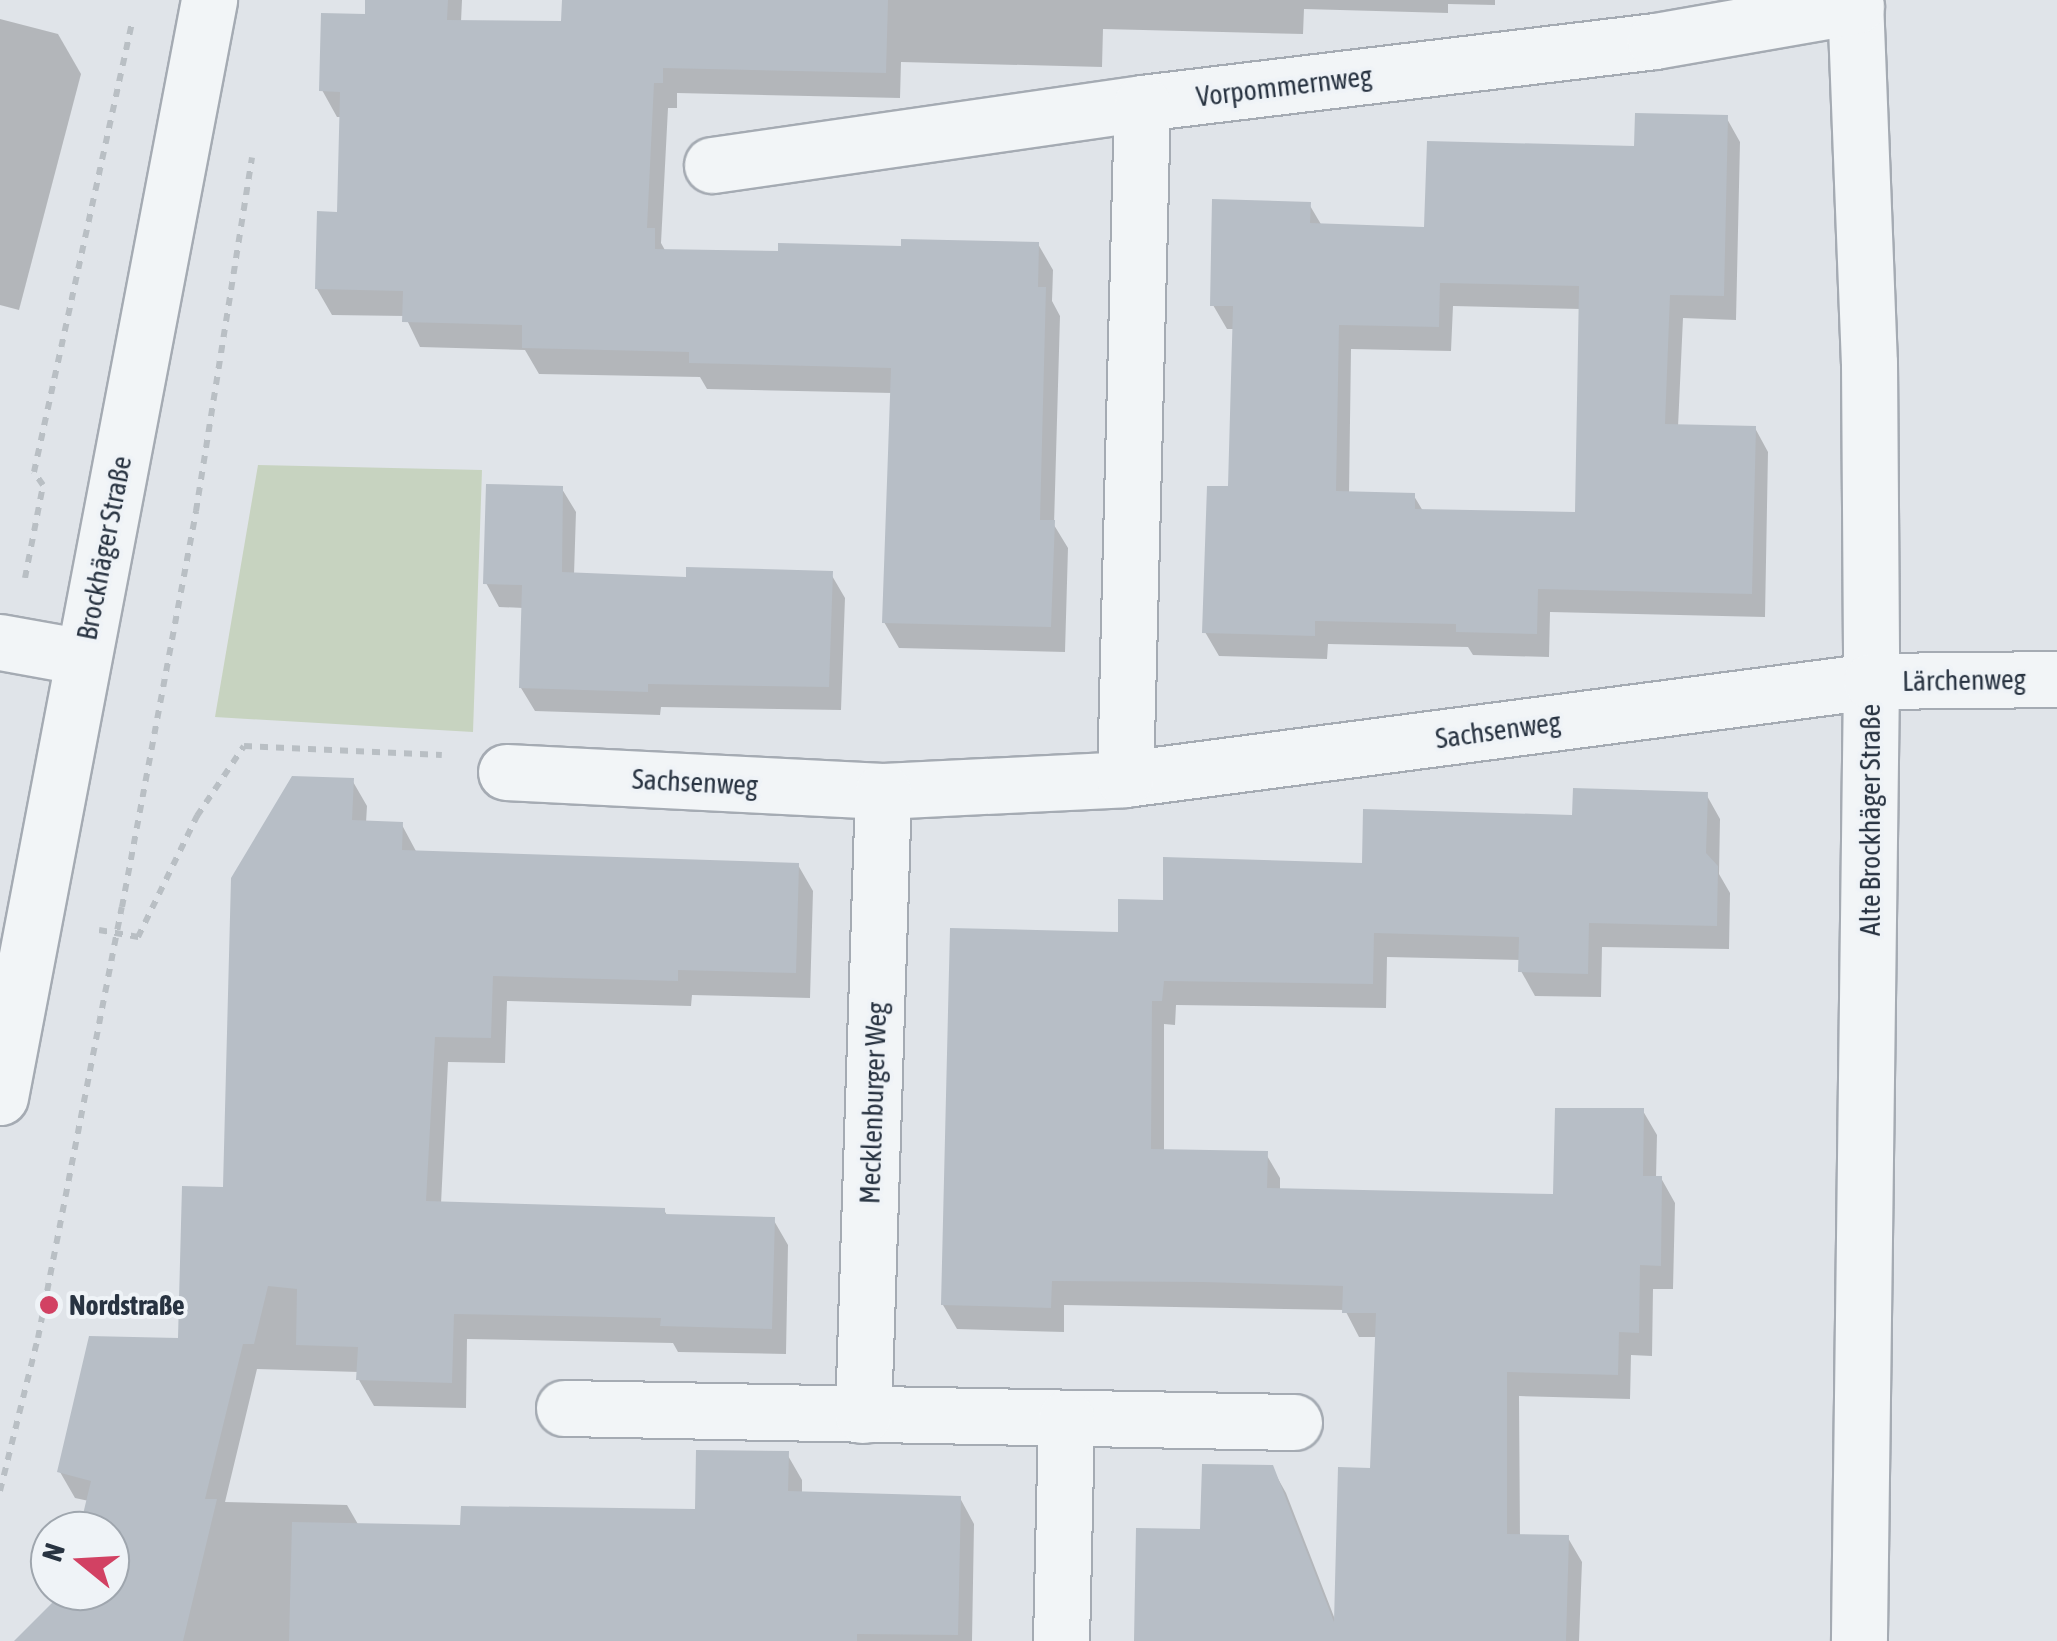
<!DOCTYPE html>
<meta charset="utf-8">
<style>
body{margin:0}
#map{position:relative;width:2057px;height:1641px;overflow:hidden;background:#e0e4e9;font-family:"Asap Condensed",sans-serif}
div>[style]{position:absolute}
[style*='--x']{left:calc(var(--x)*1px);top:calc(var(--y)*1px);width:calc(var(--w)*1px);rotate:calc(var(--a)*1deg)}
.green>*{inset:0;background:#c7d3c0}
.shadow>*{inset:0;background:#0003}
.building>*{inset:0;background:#b7bec6}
.path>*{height:6px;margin-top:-3px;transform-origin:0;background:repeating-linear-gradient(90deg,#b9bfc4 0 8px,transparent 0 16px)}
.roads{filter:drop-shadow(2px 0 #a5abb3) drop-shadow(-2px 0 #a5abb3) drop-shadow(0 2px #a5abb3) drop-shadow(0 -2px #a5abb3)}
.minor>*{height:55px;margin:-27.5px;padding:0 27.5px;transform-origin:27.5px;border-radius:27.5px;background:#f2f5f7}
.tertiary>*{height:55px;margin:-27.5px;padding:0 27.5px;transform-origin:27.5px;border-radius:27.5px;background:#f2f5f7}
.dots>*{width:28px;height:28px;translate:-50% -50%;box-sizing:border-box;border:5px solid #eff3f7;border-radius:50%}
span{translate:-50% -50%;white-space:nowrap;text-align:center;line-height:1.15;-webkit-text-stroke:8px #eff3f7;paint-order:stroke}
.street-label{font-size:28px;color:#283341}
.poi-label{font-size:28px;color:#283341;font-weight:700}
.left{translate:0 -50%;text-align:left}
.north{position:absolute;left:30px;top:1511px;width:100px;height:100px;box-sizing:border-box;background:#eff3f7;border:2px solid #9fa6ae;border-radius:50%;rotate:288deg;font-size:28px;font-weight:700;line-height:40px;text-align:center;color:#283341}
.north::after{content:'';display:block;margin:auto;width:35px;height:45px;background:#d24163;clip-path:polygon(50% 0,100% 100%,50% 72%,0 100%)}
</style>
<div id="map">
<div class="green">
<div style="clip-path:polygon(258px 465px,482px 470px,473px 732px,215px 717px)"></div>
</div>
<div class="shadow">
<div style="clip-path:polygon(368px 0,462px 0,461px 22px,563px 24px,564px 0,1495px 0,1495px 5px,1448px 4px,1448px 13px,1304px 9px,1303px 34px,1103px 29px,1102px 67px,901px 62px,900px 98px,677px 93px,677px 108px,668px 108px,661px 243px,666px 252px,781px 253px,1038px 244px,1053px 270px,1052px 301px,1060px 316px,1054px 525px,1068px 548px,1065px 652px,899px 648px,884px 622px,892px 393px,707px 389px,700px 377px,539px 374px,525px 350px,420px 347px,405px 316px,332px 315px,317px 289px,340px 214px,342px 117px,337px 117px,322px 90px,367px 16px)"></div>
<div style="clip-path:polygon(0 19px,58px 34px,81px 74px,19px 310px,0 305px)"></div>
<div style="clip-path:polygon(evenodd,1726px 117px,1740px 142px,1736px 320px,1683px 318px,1678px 427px,1755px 428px,1768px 452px,1765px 617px,1550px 612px,1549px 657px,1473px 655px,1468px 647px,1328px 644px,1327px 659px,1219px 656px,1205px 632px,1230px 489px,1235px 329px,1227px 329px,1213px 305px,1309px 204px,1322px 226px,1427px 229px,1726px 117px,1453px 306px,1581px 309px,1577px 514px,1423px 511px,1414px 496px,1349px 494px,1351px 349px,1451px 351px,1453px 306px)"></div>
<div style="clip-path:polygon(562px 489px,576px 512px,574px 575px,688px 579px,831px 574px,845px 598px,841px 710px,661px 707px,660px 715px,535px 711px,521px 688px,524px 608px,499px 607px,486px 583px)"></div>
<div style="clip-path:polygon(352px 780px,367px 806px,366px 823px,402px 825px,417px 853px,798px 865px,813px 891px,810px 998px,692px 995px,691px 1006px,507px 1001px,505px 1063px,448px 1062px,441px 1204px,664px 1210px,668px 1217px,773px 1219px,788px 1245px,786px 1354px,678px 1352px,673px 1343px,467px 1339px,466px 1408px,374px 1406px,359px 1380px,359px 1372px,257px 1369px,225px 1502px,347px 1505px,359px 1526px,462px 1528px,697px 1512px,787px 1454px,802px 1480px,802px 1494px,960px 1498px,974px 1524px,972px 1641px,41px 1641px,67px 1591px,110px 1591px,110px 1531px,81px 1531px,89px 1501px,75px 1498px,60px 1472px,181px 1340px)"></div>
<div style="clip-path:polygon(1706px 794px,1720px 819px,1719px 874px,1730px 893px,1729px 949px,1602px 947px,1601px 997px,1535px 996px,1521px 971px,1521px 960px,1387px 957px,1386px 1008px,1176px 1005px,1175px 1025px,1164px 1024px,1164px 1152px,1266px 1154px,1280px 1178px,1280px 1191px,1555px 1197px,1643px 1111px,1657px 1135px,1656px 1178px,1661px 1178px,1675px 1203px,1673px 1289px,1653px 1289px,1652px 1356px,1631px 1355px,1630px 1399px,1519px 1396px,1520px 1537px,1568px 1538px,1582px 1562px,1579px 1641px,1136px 1641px,1202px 1532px,1272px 1468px,1286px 1493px,1336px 1622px,1372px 1470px,1378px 1337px,1359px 1337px,1345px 1310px,1064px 1305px,1064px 1332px,957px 1329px,943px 1305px,1120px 935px,1165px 903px)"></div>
</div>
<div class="building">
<div style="clip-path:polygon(365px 0,448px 0,447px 20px,561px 21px,562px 0,888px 0,886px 73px,663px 68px,663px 83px,654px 83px,647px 228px,655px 228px,655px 249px,778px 251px,778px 243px,901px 246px,901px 239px,1039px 242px,1038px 287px,1046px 287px,1040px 520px,1055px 520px,1051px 627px,882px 623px,891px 368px,689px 363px,689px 352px,522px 348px,522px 325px,402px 322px,403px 291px,315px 289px,317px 211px,337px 212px,340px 92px,319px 91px,321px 13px,365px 14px)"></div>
<div style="clip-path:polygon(evenodd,1635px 113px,1728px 115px,1724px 296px,1670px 295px,1665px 424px,1756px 426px,1752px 594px,1538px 589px,1537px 634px,1456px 632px,1456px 624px,1315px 621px,1315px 636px,1202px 633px,1207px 486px,1228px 486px,1233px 306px,1210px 306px,1212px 199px,1311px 202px,1310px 223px,1424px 227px,1427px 141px,1634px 146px,1635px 113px,1440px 283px,1579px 286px,1575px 512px,1415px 509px,1415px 493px,1336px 491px,1339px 325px,1439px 327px,1440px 283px)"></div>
<div style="clip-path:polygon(486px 484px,563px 486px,562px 572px,686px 577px,686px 567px,833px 571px,829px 687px,648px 684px,648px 692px,519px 688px,522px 585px,483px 584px)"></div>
<div style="clip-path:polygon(292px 776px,354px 778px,352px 820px,403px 822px,402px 850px,799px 863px,796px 973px,678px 970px,678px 981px,493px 976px,491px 1038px,435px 1037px,426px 1201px,665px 1208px,665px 1214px,775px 1217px,772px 1329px,660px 1326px,661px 1318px,454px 1314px,452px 1383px,356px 1380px,358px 1347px,296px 1345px,297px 1289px,268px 1286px,254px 1344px,243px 1344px,205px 1499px,217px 1499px,183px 1641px,14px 1641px,64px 1591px,110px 1591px,110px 1531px,79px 1531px,91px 1481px,57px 1472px,89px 1336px,178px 1338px,182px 1186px,223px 1187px,231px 878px)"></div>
<div style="clip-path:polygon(1573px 788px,1708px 792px,1706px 853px,1718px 866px,1717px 926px,1589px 923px,1588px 974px,1518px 972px,1519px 937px,1374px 933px,1373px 984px,1164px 981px,1162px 1001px,1152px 1001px,1151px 1149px,1268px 1151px,1267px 1188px,1553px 1194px,1555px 1108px,1644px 1108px,1643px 1176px,1662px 1176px,1661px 1266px,1640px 1265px,1639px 1333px,1619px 1332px,1618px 1375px,1507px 1372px,1507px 1534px,1569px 1535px,1566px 1641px,1134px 1641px,1136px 1528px,1200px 1529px,1202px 1464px,1273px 1465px,1334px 1622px,1338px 1467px,1370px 1468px,1376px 1313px,1342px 1313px,1343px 1286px,1203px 1282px,1052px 1281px,1051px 1308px,941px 1305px,950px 928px,1118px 932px,1118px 899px,1163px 900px,1163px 857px,1362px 863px,1363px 809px,1572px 815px)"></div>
<div style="clip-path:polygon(696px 1450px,789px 1451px,788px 1491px,961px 1496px,958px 1635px,857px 1634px,857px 1641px,289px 1641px,292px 1522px,460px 1525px,461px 1506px,695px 1509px)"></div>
</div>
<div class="path">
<div style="--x:25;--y:578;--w:95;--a:-79"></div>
<div style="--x:43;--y:485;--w:16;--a:-125"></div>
<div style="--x:34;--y:472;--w:462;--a:-77.7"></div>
<div style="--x:99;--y:930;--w:40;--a:10"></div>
<div style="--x:138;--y:937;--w:135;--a:-64"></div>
<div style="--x:197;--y:816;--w:84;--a:-56.1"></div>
<div style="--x:244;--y:746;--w:198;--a:2.6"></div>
<div style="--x:0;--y:1491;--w:158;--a:-76.1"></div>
<div style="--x:38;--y:1338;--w:439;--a:-79"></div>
<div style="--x:122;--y:907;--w:403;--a:-79.4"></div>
<div style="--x:196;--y:511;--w:358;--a:-81"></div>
</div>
<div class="roads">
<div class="minor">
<div style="--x:1855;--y:0;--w:363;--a:87.8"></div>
<div style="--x:1869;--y:363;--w:318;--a:89.6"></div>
<div style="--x:1871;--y:681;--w:960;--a:90.72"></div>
<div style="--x:712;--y:165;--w:434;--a:-8.2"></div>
<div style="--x:1142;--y:103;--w:517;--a:-6.89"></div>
<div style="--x:1655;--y:41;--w:204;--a:-9.9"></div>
<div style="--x:0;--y:642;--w:84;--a:10.2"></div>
<div style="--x:506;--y:772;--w:377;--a:2.9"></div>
<div style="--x:883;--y:791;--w:242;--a:-2.8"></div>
<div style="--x:1125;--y:779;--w:752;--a:-7.48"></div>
<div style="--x:1871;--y:681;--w:186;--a:-0.6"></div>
<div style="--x:1125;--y:779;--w:676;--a:-88.56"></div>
<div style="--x:564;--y:1408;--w:730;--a:1.1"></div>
<div style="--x:863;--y:1415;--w:624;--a:-88.16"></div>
<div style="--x:1061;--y:1641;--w:223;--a:-88.7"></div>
</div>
<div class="tertiary">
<div style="--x:0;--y:1097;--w:1117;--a:-79.21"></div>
</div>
</div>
<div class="dots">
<div style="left:49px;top:1305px;background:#d24163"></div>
</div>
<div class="street-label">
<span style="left:1284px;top:86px;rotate:-7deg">Vorpommernweg</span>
<span style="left:104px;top:548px;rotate:-79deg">Brockhäger Straße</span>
<span style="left:1964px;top:680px;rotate:-1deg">Lärchenweg</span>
<span style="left:1498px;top:730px;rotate:-8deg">Sachsenweg</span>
<span style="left:695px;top:782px;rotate:3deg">Sachsenweg</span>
<span style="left:1870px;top:820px;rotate:-90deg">Alte Brockhäger Straße</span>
<span style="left:873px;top:1103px;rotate:-88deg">Mecklenburger Weg</span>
</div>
<div class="poi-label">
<span class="left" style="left:69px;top:1305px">Nordstraße</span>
</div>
<div class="north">N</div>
</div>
